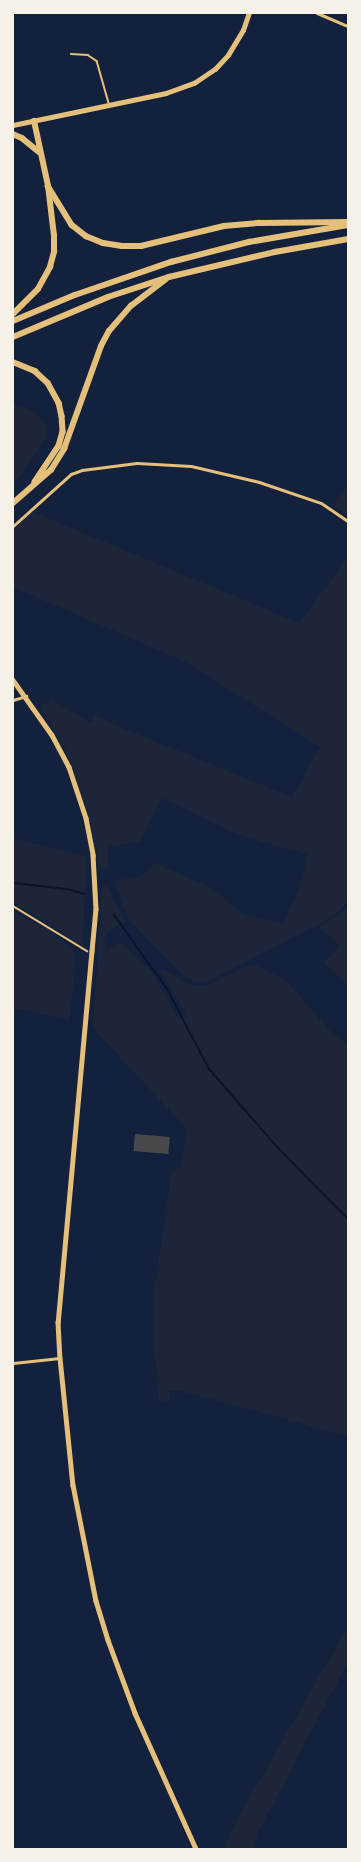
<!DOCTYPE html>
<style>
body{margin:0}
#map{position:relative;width:361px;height:1862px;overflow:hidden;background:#14213d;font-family:"Times New Roman",serif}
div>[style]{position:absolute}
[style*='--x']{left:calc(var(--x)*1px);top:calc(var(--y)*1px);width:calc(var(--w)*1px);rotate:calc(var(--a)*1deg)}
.green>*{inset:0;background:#1d2539}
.stream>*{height:2px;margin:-1px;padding:0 1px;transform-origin:1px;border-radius:1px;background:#0b132b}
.building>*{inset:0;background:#48494c;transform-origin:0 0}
.path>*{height:1.5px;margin:-0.75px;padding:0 0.75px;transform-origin:0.75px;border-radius:0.75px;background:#e5c07b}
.service>*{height:1.5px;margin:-0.75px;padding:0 0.75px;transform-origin:0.75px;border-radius:0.75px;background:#e5c07b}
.minor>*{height:3px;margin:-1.5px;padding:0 1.5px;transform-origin:1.5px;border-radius:1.5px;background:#e5c07b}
.primary>*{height:4.5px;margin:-2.25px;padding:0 2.25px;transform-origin:2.25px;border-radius:2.25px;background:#e5c07b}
.motorway>*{height:5.5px;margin:-2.75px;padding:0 2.75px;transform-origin:2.75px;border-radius:2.75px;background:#e5c07b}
span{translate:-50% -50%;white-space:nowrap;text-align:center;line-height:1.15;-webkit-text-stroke:4px #f6f1e7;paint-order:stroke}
.frame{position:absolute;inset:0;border:14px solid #f6f1e7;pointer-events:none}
</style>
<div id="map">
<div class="green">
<div style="clip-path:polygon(13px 404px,32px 410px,46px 424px,45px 440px,24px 472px,13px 483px)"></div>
<div style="clip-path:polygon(348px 486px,348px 516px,336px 507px,336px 499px)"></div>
<div style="clip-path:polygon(33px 512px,299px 623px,348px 557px,348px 901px,341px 909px,324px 922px,210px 980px,201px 982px,193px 981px,183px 975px,128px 919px,114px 881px,142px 876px,155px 863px,214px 889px,242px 914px,282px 923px,299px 889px,308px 855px,236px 834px,162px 798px,140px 842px,108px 847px,108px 870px,100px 869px,91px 823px,71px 761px,41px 707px,51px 699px,91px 723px,96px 715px,122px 728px,292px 797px,320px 747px,186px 662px,13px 587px,13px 529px)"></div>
<div style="clip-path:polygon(13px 838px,86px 856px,83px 946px,13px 902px)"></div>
<div style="clip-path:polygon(107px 886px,125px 922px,107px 932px,105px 951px,120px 942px,151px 971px,178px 1019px,186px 1014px,158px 967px,191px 985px,204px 986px,253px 964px,287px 981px,330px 1031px,348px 1045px,348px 1436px,181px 1391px,169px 1391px,169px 1402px,159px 1403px,155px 1351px,154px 1293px,172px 1170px,180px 1168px,188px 1130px,93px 1028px,102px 887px)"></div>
<div style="clip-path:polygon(348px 904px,348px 986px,324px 963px,340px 946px,319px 927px,344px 911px)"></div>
<div style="clip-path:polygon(13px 912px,47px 929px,76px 953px,70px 1020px,13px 1008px)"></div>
<div style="clip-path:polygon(348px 1626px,348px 1662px,257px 1834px,254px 1849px,226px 1849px,229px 1834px)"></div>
</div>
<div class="stream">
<div style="--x:13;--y:883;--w:54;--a:6.3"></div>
<div style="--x:67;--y:889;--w:18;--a:16"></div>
<div style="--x:114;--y:915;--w:91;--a:54.4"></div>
<div style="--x:167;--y:989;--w:90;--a:62.3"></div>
<div style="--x:209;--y:1069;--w:103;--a:48.9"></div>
<div style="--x:277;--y:1147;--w:101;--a:45.4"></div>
</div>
<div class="building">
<div style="left:135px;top:1134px;width:35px;height:17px;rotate:5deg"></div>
</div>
<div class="path">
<div style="--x:13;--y:906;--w:87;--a:31.3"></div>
</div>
<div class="service">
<div style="--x:71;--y:54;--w:17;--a:3"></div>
<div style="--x:88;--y:55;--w:11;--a:34"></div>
<div style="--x:97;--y:61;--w:44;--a:74.1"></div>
</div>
<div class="minor">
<div style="--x:317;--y:13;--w:34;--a:23"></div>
<div style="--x:13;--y:526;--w:78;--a:-41.9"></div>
<div style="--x:71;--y:474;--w:12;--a:-20"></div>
<div style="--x:82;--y:470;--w:55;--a:-7.3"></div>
<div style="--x:137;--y:463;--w:54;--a:3.2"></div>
<div style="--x:191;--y:466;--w:70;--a:13.2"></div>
<div style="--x:259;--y:482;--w:65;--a:18.7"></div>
<div style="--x:321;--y:503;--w:32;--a:34"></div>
<div style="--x:13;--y:700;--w:14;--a:-17"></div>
<div style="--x:13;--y:1363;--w:47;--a:-6.1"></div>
</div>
<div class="primary">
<div style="--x:13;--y:125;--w:156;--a:-11.8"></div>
<div style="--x:166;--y:93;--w:30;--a:-20"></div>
<div style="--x:194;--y:83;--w:25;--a:-34"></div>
<div style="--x:215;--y:69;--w:19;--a:-47"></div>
<div style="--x:228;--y:55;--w:29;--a:-59"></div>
<div style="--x:243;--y:30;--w:18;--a:-71"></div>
<div style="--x:13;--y:680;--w:67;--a:54.7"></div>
<div style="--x:52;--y:735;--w:36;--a:62"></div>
<div style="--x:69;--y:767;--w:54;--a:71.6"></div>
<div style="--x:86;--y:818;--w:38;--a:79"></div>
<div style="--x:93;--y:855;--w:54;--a:86.8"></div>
<div style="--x:96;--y:909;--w:42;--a:95.4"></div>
<div style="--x:92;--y:951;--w:373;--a:95.2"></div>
<div style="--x:58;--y:1322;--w:36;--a:87"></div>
<div style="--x:60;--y:1358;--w:128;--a:84.2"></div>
<div style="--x:73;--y:1485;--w:118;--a:78.8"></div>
<div style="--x:96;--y:1601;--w:41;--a:72.9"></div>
<div style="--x:108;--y:1640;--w:78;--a:69.7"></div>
<div style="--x:135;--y:1713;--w:149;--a:65.8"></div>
</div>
<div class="motorway">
<div style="--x:13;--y:134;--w:10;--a:24"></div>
<div style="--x:22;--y:138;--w:22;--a:39"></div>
<div style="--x:48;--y:186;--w:46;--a:58.4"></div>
<div style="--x:72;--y:225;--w:18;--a:38"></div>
<div style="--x:86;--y:236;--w:18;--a:22"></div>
<div style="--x:103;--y:243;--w:19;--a:9"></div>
<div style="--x:122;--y:246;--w:19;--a:0"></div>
<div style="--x:141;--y:246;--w:85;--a:-13.5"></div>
<div style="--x:224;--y:226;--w:36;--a:-5"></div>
<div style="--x:260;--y:223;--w:88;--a:-0.7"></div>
<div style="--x:13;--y:314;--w:35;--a:-45"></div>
<div style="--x:38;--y:289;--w:25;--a:-61"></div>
<div style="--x:50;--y:267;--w:16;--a:-75"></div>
<div style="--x:54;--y:252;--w:16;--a:-90"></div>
<div style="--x:54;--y:236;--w:50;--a:-96.8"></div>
<div style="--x:48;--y:186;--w:66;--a:-102.2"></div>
<div style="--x:13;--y:321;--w:67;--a:-22.8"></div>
<div style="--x:75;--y:295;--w:102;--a:-19"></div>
<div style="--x:171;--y:262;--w:81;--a:-14.4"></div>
<div style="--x:249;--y:242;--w:100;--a:-9.7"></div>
<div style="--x:13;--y:337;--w:103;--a:-22.8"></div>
<div style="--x:108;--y:297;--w:64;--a:-18.2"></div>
<div style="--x:169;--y:277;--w:109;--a:-13.3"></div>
<div style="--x:275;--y:252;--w:74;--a:-10.1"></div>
<div style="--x:13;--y:362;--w:24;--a:22"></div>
<div style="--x:35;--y:371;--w:18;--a:43"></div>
<div style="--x:48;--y:383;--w:23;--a:61"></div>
<div style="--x:59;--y:403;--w:13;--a:77"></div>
<div style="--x:62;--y:416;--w:16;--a:86"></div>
<div style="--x:63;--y:432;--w:15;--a:106"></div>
<div style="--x:59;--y:446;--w:43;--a:123.7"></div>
<div style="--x:13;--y:503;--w:50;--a:-41"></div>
<div style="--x:51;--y:470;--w:25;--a:-58"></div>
<div style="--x:64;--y:449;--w:109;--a:-70.2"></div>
<div style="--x:101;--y:346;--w:17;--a:-62"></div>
<div style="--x:109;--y:331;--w:33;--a:-49"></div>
<div style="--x:131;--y:306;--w:44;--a:-37.6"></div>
</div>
<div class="frame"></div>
</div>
